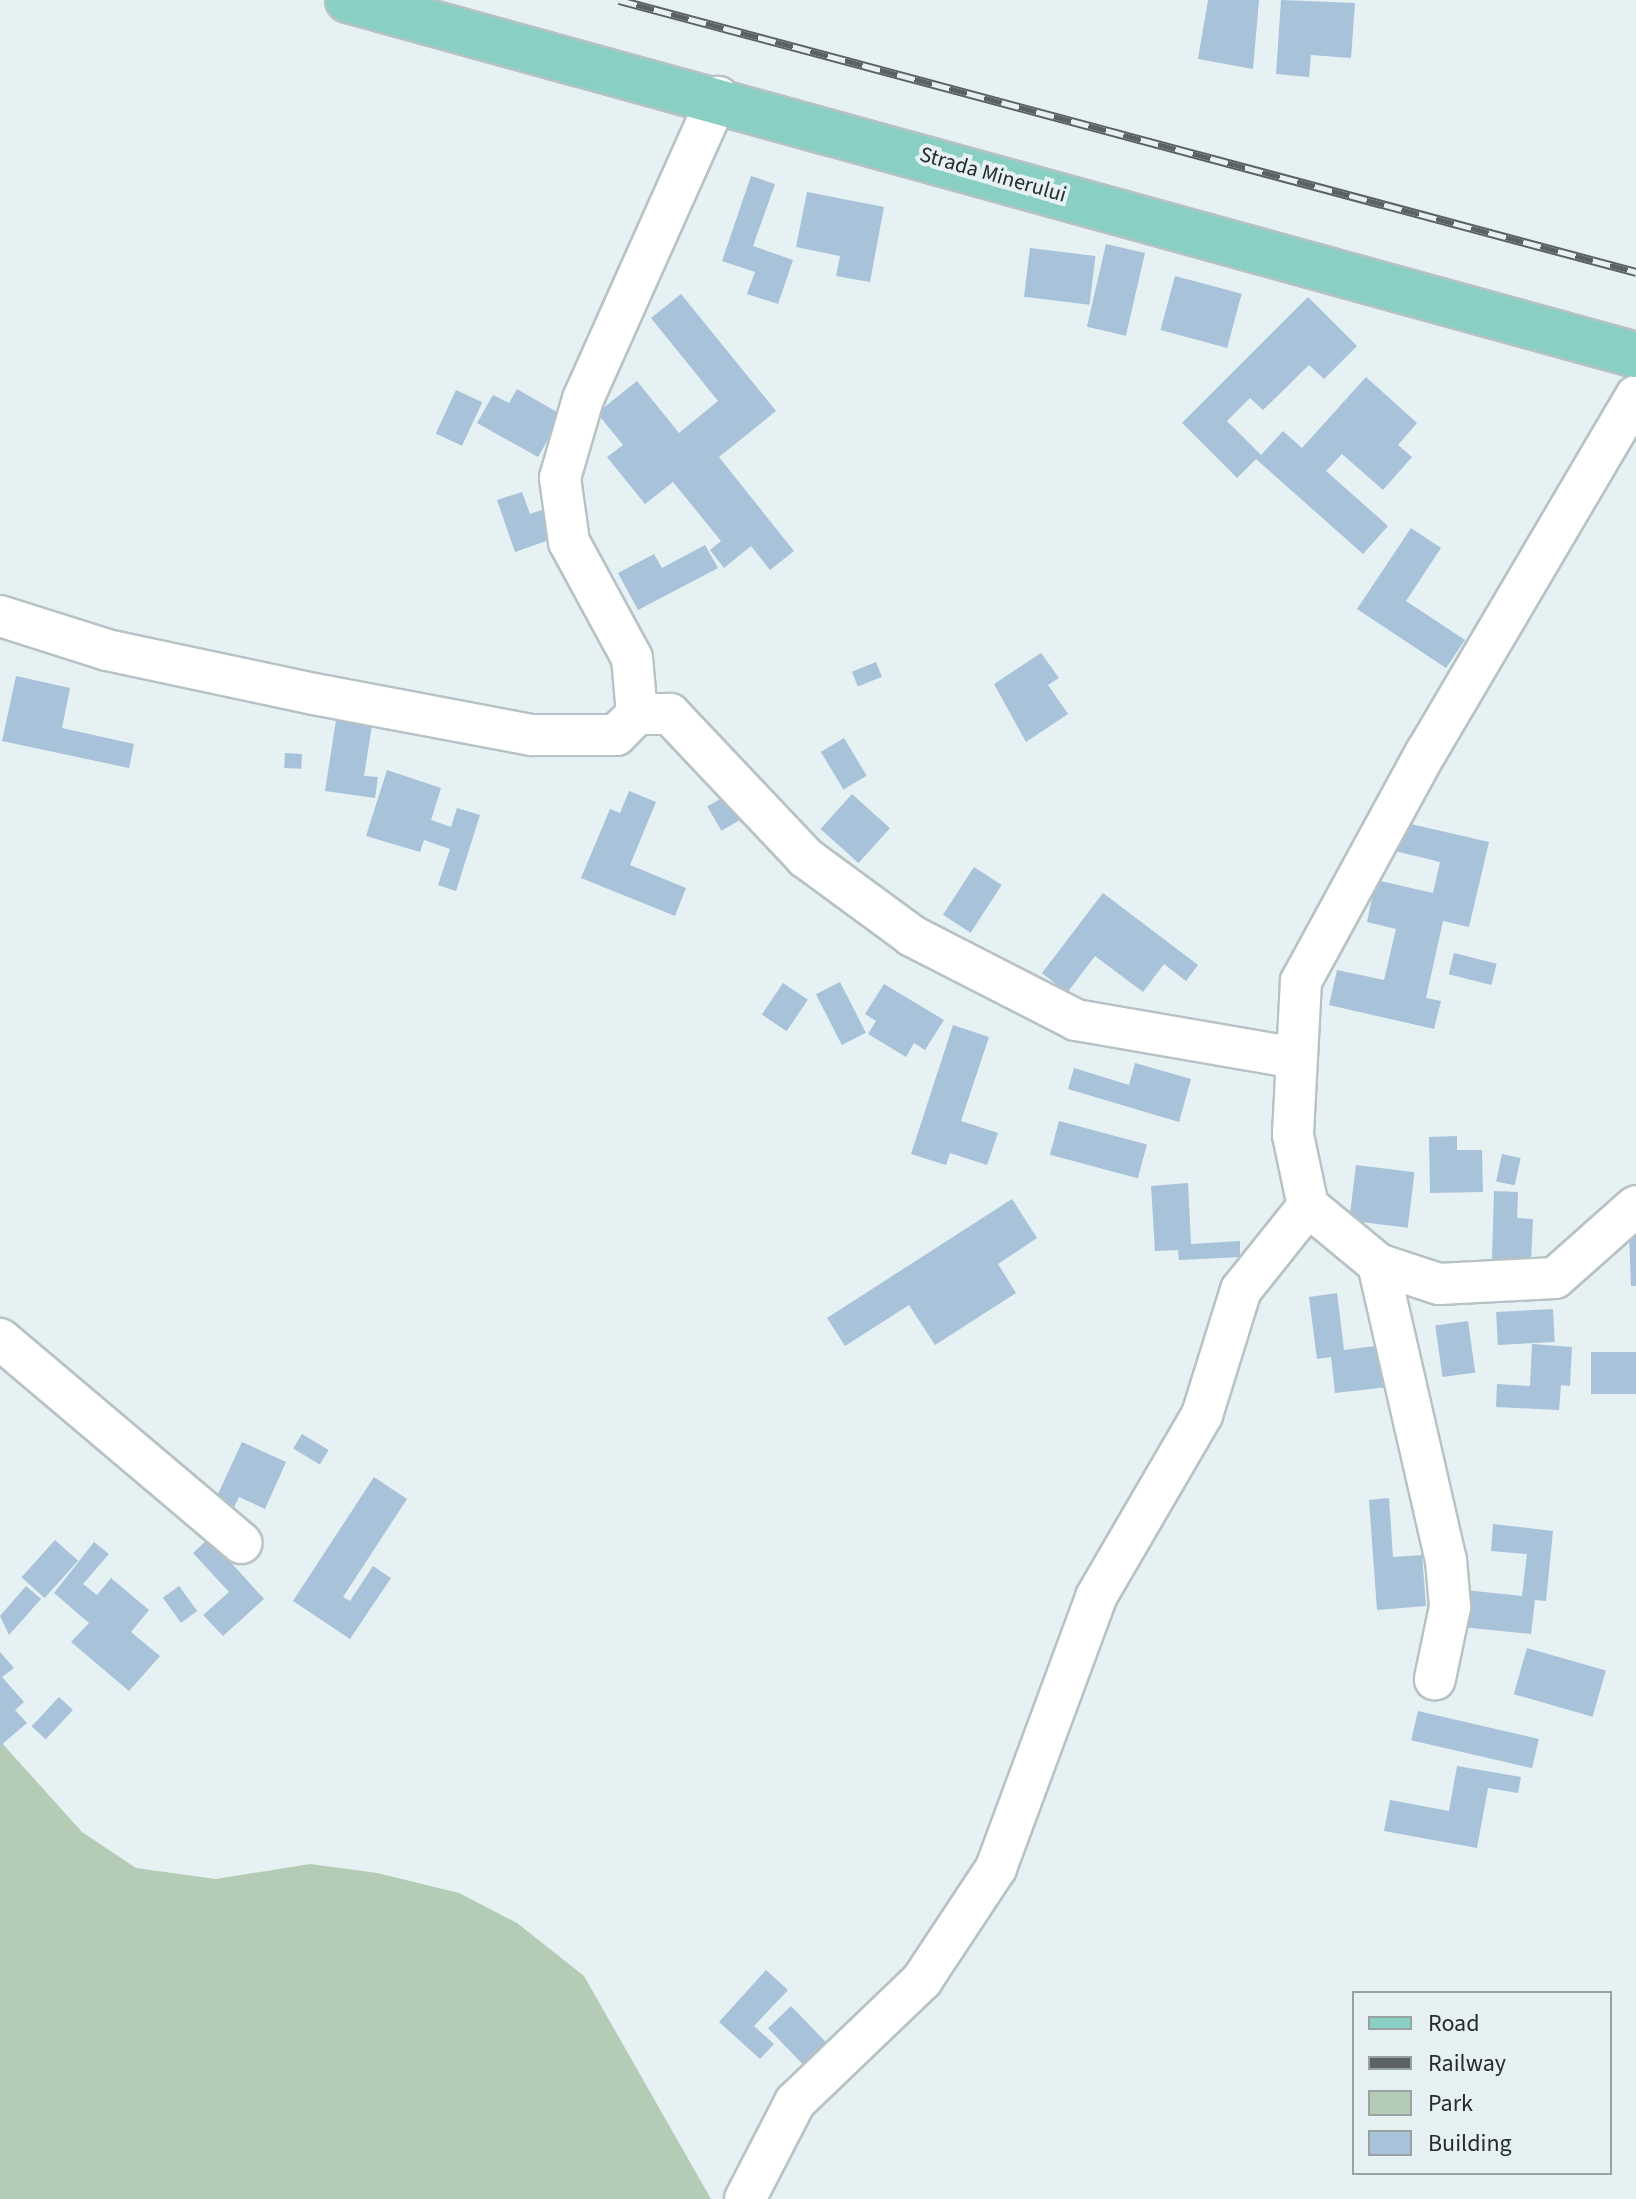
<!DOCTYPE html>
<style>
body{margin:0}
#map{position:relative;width:1636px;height:2199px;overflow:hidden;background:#e5f1f3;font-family:"Source Sans 3",sans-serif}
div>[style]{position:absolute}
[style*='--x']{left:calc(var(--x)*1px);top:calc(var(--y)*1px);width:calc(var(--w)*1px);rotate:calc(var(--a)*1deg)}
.green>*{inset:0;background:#b4cbb6}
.building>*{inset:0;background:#a8c2da;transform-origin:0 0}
.roads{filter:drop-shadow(2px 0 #b7c2c4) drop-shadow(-2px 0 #b7c2c4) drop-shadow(0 2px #b7c2c4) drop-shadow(0 -2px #b7c2c4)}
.minor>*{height:40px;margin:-20px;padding:0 20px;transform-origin:20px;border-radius:20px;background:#fff}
.major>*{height:44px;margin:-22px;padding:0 22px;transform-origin:22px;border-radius:22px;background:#8acfc4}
.rail>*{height:9px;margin-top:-4.5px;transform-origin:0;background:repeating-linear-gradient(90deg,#e5f1f3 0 18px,#5c6264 0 36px);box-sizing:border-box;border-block:2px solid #5c6264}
span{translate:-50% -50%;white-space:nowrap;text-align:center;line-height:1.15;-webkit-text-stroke:8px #e5f1f3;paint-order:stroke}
.street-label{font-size:22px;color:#272b2c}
.legend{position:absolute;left:1352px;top:1991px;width:260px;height:184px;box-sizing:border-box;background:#e5f1f3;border:2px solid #99a2a3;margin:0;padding:10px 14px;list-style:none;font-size:24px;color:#272b2c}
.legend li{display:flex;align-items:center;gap:16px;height:40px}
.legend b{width:40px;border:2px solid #99a2a3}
</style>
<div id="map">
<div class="green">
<div style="clip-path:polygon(0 1741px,82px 1832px,136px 1868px,216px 1879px,310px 1864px,377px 1873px,459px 1893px,517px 1923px,584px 1976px,711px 2199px,0 2199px)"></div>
</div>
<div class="building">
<div style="clip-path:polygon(1208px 0,1259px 0,1253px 69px,1198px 59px)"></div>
<div style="clip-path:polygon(1281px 0,1355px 3px,1351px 58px,1311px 55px,1309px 77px,1276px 74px)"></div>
<div style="clip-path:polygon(751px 176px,775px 184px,753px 246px,793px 260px,778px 304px,747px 294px,755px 272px,722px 261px)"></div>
<div style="clip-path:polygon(807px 192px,884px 207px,870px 282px,836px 276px,840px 256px,796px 247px)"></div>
<div style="left:1106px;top:244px;width:40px;height:85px;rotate:13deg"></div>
<div style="left:1030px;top:248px;width:66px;height:49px;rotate:7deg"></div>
<div style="left:1175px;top:276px;width:69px;height:56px;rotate:15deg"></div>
<div style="clip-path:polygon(681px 294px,776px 411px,719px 457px,794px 551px,770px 570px,751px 546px,724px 568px,710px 550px,721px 541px,673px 482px,645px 504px,607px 457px,623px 445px,597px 413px,637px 381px,679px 433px,718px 401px,651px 318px)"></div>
<div style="clip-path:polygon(1308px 297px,1357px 346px,1324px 379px,1309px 365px,1263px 410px,1250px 398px,1227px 421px,1261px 455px,1283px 431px,1302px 448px,1366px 377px,1417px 423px,1398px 445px,1412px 457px,1383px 490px,1342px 454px,1326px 471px,1388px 526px,1363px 554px,1256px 459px,1237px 478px,1182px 423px)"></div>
<div style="clip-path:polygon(517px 389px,562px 415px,538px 457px,477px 423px,493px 395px,509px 403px)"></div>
<div style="left:456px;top:390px;width:29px;height:48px;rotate:25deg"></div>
<div style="clip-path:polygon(522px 492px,530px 514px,547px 508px,557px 537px,515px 552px,497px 500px)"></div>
<div style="clip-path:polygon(1411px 528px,1441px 548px,1406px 601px,1465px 640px,1446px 668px,1357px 609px)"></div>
<div style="clip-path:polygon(705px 545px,718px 568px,638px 610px,618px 573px,654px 554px,662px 568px)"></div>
<div style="clip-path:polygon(1041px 653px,1059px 678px,1048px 685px,1068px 714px,1026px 742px,994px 684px)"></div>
<div style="left:876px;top:662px;width:16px;height:26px;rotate:68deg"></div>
<div style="clip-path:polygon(16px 676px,70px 688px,62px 728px,134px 744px,129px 768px,2px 741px)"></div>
<div style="clip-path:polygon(336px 720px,372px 725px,364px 776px,378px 777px,375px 798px,325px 791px)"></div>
<div style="left:844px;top:738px;width:44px;height:27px;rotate:59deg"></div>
<div style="left:285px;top:753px;width:17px;height:15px;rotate:3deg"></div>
<div style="clip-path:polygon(387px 770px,441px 788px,431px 820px,451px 827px,457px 808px,480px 815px,456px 891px,438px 885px,450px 849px,424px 840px,420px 852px,366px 836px)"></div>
<div style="clip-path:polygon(629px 791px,656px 802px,630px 865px,686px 888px,675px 916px,581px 878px,610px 809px,620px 813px)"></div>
<div style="left:729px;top:794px;width:28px;height:25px;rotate:60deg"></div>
<div style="left:852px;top:794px;width:51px;height:47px;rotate:42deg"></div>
<div style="clip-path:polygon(1402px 822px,1489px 842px,1469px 927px,1443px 921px,1426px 998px,1441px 1001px,1434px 1029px,1329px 1005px,1337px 970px,1384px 980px,1396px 929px,1367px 922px,1376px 880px,1433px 893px,1440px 862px,1395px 851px)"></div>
<div style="left:974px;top:867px;width:33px;height:57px;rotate:33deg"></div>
<div style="clip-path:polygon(1103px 893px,1198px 965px,1186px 981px,1164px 964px,1143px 992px,1095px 956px,1067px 993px,1042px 973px)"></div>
<div style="left:1454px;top:953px;width:44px;height:22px;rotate:14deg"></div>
<div style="left:840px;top:982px;width:57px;height:27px;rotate:63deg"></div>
<div style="left:783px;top:983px;width:30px;height:38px;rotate:34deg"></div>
<div style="clip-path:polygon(884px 984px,944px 1020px,925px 1050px,914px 1043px,906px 1057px,868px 1034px,876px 1021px,865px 1014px)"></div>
<div style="clip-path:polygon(953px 1025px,989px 1037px,961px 1121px,998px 1133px,987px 1165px,950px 1153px,946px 1165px,911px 1154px)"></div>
<div style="clip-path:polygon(1135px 1063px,1191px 1079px,1179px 1122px,1068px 1089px,1074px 1068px,1129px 1085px)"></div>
<div style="left:1059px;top:1121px;width:91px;height:35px;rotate:15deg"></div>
<div style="clip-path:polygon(1457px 1136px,1457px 1150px,1482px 1150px,1483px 1192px,1430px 1193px,1429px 1137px)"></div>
<div style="left:1502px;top:1154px;width:19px;height:28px;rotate:12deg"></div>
<div style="left:1356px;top:1165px;width:59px;height:56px;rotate:7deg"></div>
<div style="clip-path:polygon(1188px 1183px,1191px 1244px,1240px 1241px,1240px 1257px,1179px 1260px,1178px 1250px,1155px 1251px,1151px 1186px)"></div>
<div style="clip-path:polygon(1494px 1191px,1518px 1192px,1517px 1218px,1533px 1219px,1531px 1261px,1492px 1260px)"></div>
<div style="clip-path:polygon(1012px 1199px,1037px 1238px,998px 1264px,1016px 1293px,935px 1345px,909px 1305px,845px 1346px,827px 1318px)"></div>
<div style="clip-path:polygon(1629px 1232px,1636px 1232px,1636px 1286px,1631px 1286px)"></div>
<div style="clip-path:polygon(1337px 1293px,1344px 1350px,1383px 1345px,1388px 1387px,1335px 1393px,1331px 1357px,1317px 1359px,1309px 1297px)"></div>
<div style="left:1553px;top:1309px;width:33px;height:57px;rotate:87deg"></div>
<div style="left:1468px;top:1321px;width:52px;height:33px;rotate:82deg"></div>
<div style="clip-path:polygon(1532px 1344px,1572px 1347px,1570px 1386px,1561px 1385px,1559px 1410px,1496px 1407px,1497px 1384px,1530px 1386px)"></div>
<div style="left:1636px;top:1352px;width:42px;height:45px;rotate:90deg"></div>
<div style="left:302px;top:1434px;width:31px;height:17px;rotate:31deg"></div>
<div style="clip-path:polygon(242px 1442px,286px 1462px,265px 1509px,239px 1497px,230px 1516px,212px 1507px)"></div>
<div style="clip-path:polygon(374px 1477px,407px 1499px,343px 1597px,350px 1601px,373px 1566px,391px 1578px,350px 1639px,293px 1601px)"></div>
<div style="clip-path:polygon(1389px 1498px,1393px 1557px,1422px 1555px,1426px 1606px,1377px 1610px,1369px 1500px)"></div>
<div style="clip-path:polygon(1493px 1524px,1553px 1531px,1546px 1601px,1535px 1600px,1531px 1634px,1461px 1627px,1465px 1590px,1522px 1596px,1527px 1554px,1491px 1551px)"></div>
<div style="clip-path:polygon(209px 1538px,264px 1599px,223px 1636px,203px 1615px,229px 1592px,193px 1553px)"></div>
<div style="left:55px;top:1540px;width:31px;height:50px;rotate:42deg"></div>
<div style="clip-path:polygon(94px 1542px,109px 1554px,83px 1584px,97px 1595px,111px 1578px,149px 1610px,131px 1632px,160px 1656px,129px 1691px,71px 1642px,89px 1623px,54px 1593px)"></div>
<div style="clip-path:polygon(26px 1586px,41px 1599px,9px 1635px,0 1616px)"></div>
<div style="left:179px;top:1586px;width:31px;height:20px;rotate:54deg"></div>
<div style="left:1527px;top:1648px;width:82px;height:48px;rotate:16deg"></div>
<div style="clip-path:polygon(0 1652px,14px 1668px,2px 1677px,24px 1702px,15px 1710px,27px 1723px,0 1746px)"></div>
<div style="left:59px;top:1697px;width:19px;height:40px;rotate:43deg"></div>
<div style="left:1418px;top:1711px;width:124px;height:30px;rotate:13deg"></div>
<div style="clip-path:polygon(1457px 1766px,1521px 1777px,1518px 1793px,1488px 1788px,1477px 1848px,1384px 1831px,1390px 1800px,1449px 1811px)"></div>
<div style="clip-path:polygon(766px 1970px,788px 1990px,754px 2026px,774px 2044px,760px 2059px,719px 2022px)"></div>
<div style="left:791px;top:2006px;width:56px;height:32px;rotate:46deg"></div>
</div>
<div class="roads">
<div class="minor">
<div style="--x:1636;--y:396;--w:413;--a:120.5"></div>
<div style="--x:1426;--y:752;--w:261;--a:118.6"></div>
<div style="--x:1301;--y:981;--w:154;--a:93"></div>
<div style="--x:1293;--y:1135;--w:73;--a:78.1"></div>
<div style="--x:1308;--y:1206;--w:91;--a:39.6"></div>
<div style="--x:1378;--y:1264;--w:64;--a:18.2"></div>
<div style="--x:1439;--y:1284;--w:116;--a:-3"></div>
<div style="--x:1555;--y:1278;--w:108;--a:-41.6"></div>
<div style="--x:0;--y:616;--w:112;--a:17.6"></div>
<div style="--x:107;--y:650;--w:212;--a:12"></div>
<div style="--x:314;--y:694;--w:222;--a:10.7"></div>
<div style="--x:532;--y:735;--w:84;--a:0"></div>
<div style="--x:616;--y:735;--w:30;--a:-45"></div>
<div style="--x:637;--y:714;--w:56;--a:-95.1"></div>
<div style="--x:632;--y:658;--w:132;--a:-118.5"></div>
<div style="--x:569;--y:542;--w:65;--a:-98"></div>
<div style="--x:560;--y:478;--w:82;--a:-73.8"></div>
<div style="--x:583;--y:399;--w:331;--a:-65.9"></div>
<div style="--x:637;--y:714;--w:33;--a:0"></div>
<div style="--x:670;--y:714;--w:198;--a:46.6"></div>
<div style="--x:806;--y:858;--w:132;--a:36.3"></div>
<div style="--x:912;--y:936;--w:184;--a:27.1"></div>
<div style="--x:1076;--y:1020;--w:224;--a:9.8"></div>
<div style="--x:1378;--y:1264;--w:304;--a:77.1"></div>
<div style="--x:1446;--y:1560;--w:47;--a:85.1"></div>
<div style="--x:1450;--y:1607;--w:74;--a:101.8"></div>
<div style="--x:0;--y:1339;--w:316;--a:40.2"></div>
<div style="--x:745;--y:2199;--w:109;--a:-62.7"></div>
<div style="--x:795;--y:2102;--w:176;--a:-43.8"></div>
<div style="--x:922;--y:1980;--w:134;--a:-56.5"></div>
<div style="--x:996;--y:1868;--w:289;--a:-69.7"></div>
<div style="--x:1096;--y:1597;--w:211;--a:-59.8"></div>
<div style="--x:1202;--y:1415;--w:131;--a:-72.7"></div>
<div style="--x:1241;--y:1290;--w:107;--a:-51.4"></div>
</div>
<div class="major">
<div style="--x:348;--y:0;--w:1336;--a:15.41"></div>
</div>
</div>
<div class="rail">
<div style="--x:619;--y:0;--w:1053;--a:14.97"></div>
</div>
<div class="street-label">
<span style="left:993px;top:175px;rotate:16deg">Strada Minerului</span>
</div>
<ul class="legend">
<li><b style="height:10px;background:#8acfc4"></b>Road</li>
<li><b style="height:10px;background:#5c6264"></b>Railway</li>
<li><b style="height:22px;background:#b4cbb6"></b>Park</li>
<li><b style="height:22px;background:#a8c2da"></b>Building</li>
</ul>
</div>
